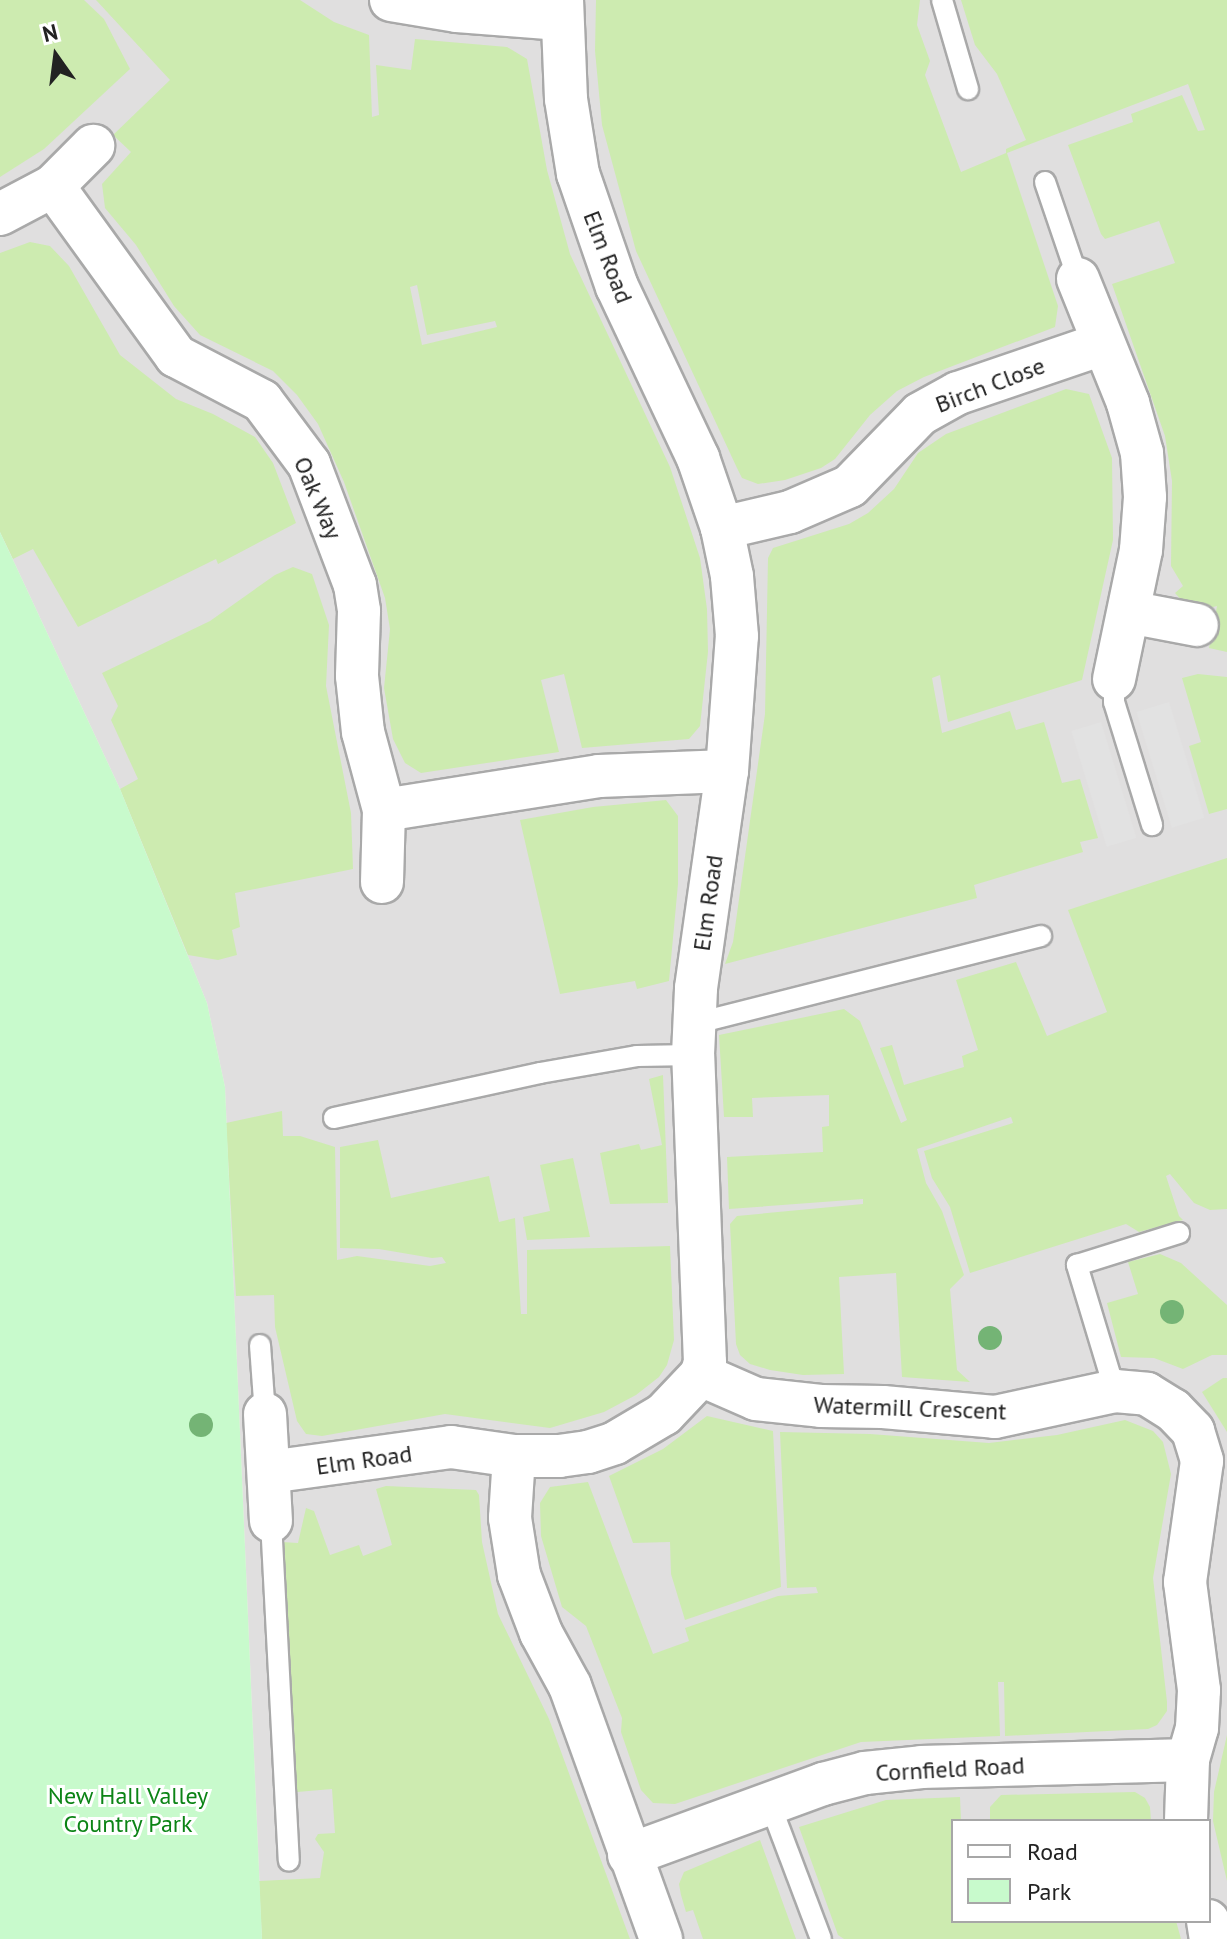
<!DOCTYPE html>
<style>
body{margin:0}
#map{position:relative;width:1227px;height:1939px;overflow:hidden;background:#f2efe9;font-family:"PT Sans",sans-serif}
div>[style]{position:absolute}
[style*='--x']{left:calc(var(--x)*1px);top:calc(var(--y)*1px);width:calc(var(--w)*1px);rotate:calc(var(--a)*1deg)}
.residential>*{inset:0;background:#e0dfdf}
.grass>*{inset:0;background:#cdebb0}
.park>*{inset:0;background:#c8facc}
.parking>*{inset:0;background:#e2e2e2;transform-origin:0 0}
.roads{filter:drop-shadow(2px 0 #a9a9a9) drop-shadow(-2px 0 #a9a9a9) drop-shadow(0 2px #a9a9a9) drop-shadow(0 -2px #a9a9a9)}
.lane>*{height:20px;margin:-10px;padding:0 10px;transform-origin:10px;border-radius:10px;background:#fff}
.street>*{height:42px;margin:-21px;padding:0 21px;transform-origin:21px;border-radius:21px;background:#fff}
.trees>*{width:24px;height:24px;margin:-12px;border-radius:50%;background:#74b475}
span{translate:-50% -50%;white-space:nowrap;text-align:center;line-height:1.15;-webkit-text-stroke:6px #fff;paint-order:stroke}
.street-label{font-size:24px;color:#222}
.park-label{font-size:24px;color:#0c8416}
.legend{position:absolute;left:951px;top:1819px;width:260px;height:104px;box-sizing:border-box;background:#fff;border:2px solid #a7a7a7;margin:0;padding:10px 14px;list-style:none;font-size:24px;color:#222}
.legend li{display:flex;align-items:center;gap:16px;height:40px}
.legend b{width:40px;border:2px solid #a7a7a7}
.north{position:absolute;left:16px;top:16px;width:80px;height:80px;-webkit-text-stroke:6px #fff;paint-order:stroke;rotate:346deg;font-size:22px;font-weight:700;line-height:32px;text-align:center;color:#222}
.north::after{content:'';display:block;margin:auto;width:28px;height:36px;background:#222;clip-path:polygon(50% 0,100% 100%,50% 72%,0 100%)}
</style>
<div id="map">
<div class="residential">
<div style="clip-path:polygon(evenodd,0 0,1227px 0,1227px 1939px,262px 1939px,225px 1087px,207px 1003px,120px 789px,0 532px,0 0,953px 1821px,1209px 1821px,1209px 1921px,953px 1921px,953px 1821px)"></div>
</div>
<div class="grass">
<div style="clip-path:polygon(0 0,84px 0,104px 19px,130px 69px,44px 149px,0 177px)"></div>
<div style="clip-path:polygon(evenodd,96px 0,300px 0,334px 22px,369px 35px,372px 117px,379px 115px,376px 65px,411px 70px,415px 39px,507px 47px,527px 59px,547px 170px,570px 254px,670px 467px,700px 558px,707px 609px,708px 652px,700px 726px,689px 739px,582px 748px,564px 674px,541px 680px,559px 752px,421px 773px,405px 763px,393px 739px,384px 688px,390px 629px,385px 598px,344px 482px,318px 424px,297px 395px,273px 371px,200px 335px,174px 306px,136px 245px,105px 208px,102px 184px,131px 152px,113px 135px,170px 80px,96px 0,417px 285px,427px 335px,495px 321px,497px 327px,422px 345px,410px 287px,417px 285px)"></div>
<div style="clip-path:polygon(596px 0,920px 0,917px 25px,930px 61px,925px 75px,961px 172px,1006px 153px,1006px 149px,1026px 140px,997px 74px,975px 45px,961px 0,1227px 0,1227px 652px,1209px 648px,1217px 606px,1205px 609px,1184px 603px,1175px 593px,1183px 586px,1171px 566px,1172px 481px,1165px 436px,1112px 284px,1175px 263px,1159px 221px,1105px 239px,1101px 234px,1068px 145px,1133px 122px,1131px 114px,1182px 95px,1198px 131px,1205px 130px,1188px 84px,1007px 153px,1058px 306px,1055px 327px,924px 377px,897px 391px,870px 415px,835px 459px,821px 468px,785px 480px,758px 484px,742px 478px,737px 468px,636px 251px,602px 125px,595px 51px)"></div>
<div style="clip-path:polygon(30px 242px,50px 246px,69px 266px,120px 355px,176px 399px,213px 414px,255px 437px,273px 463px,296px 523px,218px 564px,216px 559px,78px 627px,33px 549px,13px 559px,0 532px,0 253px)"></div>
<div style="clip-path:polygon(1066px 389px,1089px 394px,1112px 458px,1113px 540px,1082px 680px,948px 722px,940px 675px,932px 678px,942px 733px,1010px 711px,1016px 730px,1044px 722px,1062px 783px,1080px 779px,1098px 838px,1080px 842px,1083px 852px,974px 885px,977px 898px,725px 964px,733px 942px,765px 714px,768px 558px,773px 548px,849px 524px,868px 513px,894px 489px,918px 453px,946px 434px)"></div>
<div style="clip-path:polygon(293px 567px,312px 574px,329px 625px,326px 686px,351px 813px,353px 869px,235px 893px,240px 927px,232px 930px,237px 955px,218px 960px,188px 955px,120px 789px,138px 779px,111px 720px,118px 706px,102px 673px,210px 621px,275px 575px)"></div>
<div style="clip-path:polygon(1198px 674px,1227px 677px,1227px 809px,1209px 814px,1189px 746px,1201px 742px,1182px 678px)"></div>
<div style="clip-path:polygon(666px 800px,678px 816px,678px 884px,669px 981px,637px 989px,635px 981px,560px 994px,520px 820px,593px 807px)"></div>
<div style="clip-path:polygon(1227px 858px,1227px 1209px,1210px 1210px,1194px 1203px,1170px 1174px,1166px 1176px,1179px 1216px,1183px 1220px,1139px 1232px,1126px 1224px,970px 1273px,950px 1207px,932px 1178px,924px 1151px,1013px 1123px,1011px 1117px,917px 1149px,926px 1183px,942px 1211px,964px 1275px,950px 1289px,957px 1370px,970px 1382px,902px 1377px,896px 1273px,839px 1277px,844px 1374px,803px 1375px,770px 1370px,750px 1364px,740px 1355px,736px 1344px,730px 1224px,737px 1216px,863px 1204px,863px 1199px,729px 1209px,727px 1157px,823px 1152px,822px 1127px,829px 1126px,829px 1095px,752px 1098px,753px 1117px,724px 1117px,719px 1035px,844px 1009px,860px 1021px,901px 1123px,907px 1120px,880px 1048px,892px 1045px,904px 1085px,964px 1067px,962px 1056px,978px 1050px,956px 980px,1016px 962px,1047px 1036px,1107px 1012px,1068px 910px)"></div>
<div style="clip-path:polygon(663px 1075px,668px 1203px,610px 1204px,600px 1153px,639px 1144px,641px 1150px,662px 1145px,649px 1079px)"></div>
<div style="clip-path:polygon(282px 1111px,283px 1136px,300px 1136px,335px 1147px,337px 1260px,357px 1256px,430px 1266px,446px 1263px,442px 1257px,432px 1258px,379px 1249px,340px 1248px,340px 1147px,378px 1140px,391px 1198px,489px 1176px,499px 1222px,515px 1218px,521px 1314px,527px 1314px,527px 1250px,670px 1246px,674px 1340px,667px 1365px,659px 1377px,636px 1395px,604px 1412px,550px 1428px,445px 1414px,322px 1436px,306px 1434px,297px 1421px,275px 1327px,274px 1295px,236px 1296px,226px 1123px)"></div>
<div style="clip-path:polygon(573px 1158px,590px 1237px,527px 1240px,523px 1217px,550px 1211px,540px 1165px)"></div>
<div style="clip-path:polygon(1160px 1254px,1181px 1263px,1227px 1305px,1227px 1355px,1212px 1355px,1183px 1369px,1154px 1358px,1121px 1357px,1107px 1303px,1138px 1294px,1128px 1262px)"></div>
<div style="clip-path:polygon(1223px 1378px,1227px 1378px,1227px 1432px,1202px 1392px)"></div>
<div style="clip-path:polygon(707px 1416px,773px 1431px,781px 1587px,685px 1620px,671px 1574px,670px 1542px,633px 1543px,609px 1476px,663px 1449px)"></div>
<div style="clip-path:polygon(1125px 1420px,1153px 1431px,1163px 1442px,1171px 1474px,1153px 1578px,1167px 1702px,1167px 1711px,1157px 1725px,1148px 1729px,1005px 1736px,1004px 1682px,998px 1682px,1000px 1736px,861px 1742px,675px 1804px,653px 1803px,641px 1790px,621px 1732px,622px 1718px,586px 1626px,562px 1607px,541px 1536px,540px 1503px,550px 1487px,588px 1482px,653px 1654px,689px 1641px,685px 1628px,778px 1596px,818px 1593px,816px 1587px,787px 1588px,780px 1432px,870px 1434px,989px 1443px,1057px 1435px)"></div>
<div style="clip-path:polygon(386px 1486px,476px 1490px,479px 1495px,482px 1542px,498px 1614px,549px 1719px,630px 1939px,262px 1939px,259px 1881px,320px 1878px,324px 1852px,315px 1839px,318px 1834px,335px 1833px,332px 1789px,297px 1792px,282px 1542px,298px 1543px,306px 1508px,314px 1511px,330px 1555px,359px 1545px,363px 1556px,392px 1545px,376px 1489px)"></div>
<div style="clip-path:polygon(1227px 1735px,1227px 1881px,1213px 1821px,1214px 1792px)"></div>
<div style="clip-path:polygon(1135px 1792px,1145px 1798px,1150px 1807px,1151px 1821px,990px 1821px,990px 1807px,1001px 1795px)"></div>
<div style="clip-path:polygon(960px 1797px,961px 1821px,953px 1821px,953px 1921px,1176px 1921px,1181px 1939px,844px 1939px,838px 1935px,799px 1827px,886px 1800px)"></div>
<div style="clip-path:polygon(760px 1840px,796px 1939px,703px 1939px,693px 1910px,686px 1912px,681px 1895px,679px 1884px,684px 1872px)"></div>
</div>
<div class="park">
<div style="clip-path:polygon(0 532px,120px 789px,207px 1003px,225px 1087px,262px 1939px,0 1939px)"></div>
</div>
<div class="parking">
<div style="left:1169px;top:702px;width:121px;height:34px;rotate:73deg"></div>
<div style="left:1101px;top:722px;width:121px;height:31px;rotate:73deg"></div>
</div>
<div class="roads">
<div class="lane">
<div style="--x:942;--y:0;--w:93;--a:73.7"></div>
<div style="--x:1045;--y:182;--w:102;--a:71.2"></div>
<div style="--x:1114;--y:679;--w:23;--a:90"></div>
<div style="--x:1114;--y:702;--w:129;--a:72.8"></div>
<div style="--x:697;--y:1023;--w:355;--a:-14.2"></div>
<div style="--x:334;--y:1118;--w:211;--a:-12.3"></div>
<div style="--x:540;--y:1073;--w:98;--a:-9.9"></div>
<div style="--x:637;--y:1056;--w:56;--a:-1"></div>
<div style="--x:260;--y:1345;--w:69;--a:85.9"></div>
<div style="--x:1115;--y:1391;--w:132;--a:-106.8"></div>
<div style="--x:1077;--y:1265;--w:107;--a:-17.4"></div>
<div style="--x:271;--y:1521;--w:340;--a:87"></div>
<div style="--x:770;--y:1804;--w:144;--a:69.3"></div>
</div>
<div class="street">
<div style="--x:391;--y:0;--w:67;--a:9.5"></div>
<div style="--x:457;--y:11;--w:104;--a:4.4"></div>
<div style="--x:53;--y:186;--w:210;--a:54.1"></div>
<div style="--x:176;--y:356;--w:97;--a:27.6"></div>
<div style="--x:262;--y:401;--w:79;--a:53.3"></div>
<div style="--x:309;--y:464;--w:129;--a:69.2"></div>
<div style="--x:355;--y:585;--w:26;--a:81"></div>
<div style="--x:359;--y:611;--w:65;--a:91.8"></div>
<div style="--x:357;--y:676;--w:56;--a:83.9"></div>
<div style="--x:363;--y:732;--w:81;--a:74.9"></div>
<div style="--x:384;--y:810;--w:72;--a:91.6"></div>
<div style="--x:0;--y:214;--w:60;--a:-27.8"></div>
<div style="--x:53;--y:186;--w:57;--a:-45"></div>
<div style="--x:1078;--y:279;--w:134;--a:68"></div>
<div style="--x:1128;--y:403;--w:52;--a:74.4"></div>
<div style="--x:1142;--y:453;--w:44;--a:86.1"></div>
<div style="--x:1145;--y:497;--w:53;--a:94.3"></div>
<div style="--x:1141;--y:550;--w:132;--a:101.8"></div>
<div style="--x:722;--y:528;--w:70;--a:-13.2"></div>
<div style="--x:790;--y:512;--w:65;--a:-23.4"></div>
<div style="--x:850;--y:486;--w:100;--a:-45.8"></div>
<div style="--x:920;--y:414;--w:43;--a:-28.9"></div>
<div style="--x:958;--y:393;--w:152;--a:-18.8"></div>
<div style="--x:1129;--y:612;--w:69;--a:10.8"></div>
<div style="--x:384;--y:810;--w:218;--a:-9"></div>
<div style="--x:599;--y:776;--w:128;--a:-2.2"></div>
<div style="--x:701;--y:1375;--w:60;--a:23.6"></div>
<div style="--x:756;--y:1399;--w:65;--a:6.1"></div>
<div style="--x:821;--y:1406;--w:62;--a:0.9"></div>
<div style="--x:883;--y:1407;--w:112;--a:5.1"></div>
<div style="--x:995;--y:1417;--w:123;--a:-12.2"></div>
<div style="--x:1115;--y:1391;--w:32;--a:5"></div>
<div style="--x:1147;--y:1394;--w:31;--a:32"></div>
<div style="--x:1173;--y:1410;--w:29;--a:46"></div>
<div style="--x:1193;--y:1431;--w:31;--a:73"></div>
<div style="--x:1202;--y:1461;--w:122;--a:98"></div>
<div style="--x:1185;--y:1582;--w:109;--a:82.6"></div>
<div style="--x:1199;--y:1690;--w:38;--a:93"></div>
<div style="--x:1197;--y:1728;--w:33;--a:106"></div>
<div style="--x:1188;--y:1760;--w:61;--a:91.9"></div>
<div style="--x:265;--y:1414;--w:107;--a:86.8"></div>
<div style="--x:514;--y:1456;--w:62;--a:93.7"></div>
<div style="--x:510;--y:1518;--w:58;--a:81"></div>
<div style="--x:519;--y:1575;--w:62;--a:69.2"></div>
<div style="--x:541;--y:1633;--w:60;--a:61.3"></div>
<div style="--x:570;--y:1686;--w:269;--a:70.2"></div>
<div style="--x:269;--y:1472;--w:184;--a:-7.8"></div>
<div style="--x:451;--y:1447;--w:64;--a:8.1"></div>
<div style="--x:514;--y:1456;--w:45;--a:0"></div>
<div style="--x:559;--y:1456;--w:29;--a:-8"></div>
<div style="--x:588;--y:1452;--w:28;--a:-18"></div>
<div style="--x:615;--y:1443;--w:57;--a:-30.6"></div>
<div style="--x:664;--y:1414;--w:54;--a:-46.5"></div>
<div style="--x:701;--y:1375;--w:13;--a:-72"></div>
<div style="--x:705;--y:1363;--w:308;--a:-92.2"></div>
<div style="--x:693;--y:1055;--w:67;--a:-87.4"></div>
<div style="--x:696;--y:988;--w:219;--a:-81.9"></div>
<div style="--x:727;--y:771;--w:135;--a:-85.8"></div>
<div style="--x:737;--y:636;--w:60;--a:-94.8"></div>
<div style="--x:732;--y:576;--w:49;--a:-101.8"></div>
<div style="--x:722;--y:528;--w:74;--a:-108.9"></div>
<div style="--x:698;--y:458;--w:189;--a:-115.3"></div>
<div style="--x:617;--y:287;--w:120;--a:-109"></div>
<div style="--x:578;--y:174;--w:76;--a:-99.1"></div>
<div style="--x:566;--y:99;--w:99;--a:-92.3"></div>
<div style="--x:629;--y:1855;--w:207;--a:-20.1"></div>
<div style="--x:823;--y:1784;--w:43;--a:-14.7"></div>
<div style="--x:865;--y:1773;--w:57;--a:-6"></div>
<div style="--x:922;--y:1767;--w:266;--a:-1.5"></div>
<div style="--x:1208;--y:1921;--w:18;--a:81"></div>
</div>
</div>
<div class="trees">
<div style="left:1172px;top:1312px"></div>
<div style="left:990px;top:1338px"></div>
<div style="left:201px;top:1425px"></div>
</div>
<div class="street-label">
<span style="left:608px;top:257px;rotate:69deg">Elm Road</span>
<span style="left:990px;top:385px;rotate:-21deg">Birch Close</span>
<span style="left:318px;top:498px;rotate:67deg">Oak Way</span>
<span style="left:708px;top:903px;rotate:-82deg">Elm Road</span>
<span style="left:910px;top:1408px;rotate:2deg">Watermill Crescent</span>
<span style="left:364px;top:1460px;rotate:-8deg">Elm Road</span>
<span style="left:950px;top:1769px;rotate:-3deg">Cornfield Road</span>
</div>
<div class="park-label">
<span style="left:128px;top:1810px">New Hall Valley<br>Country Park</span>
</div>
<ul class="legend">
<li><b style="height:10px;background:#fff"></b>Road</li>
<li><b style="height:22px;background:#c8facc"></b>Park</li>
</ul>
<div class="north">N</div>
</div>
